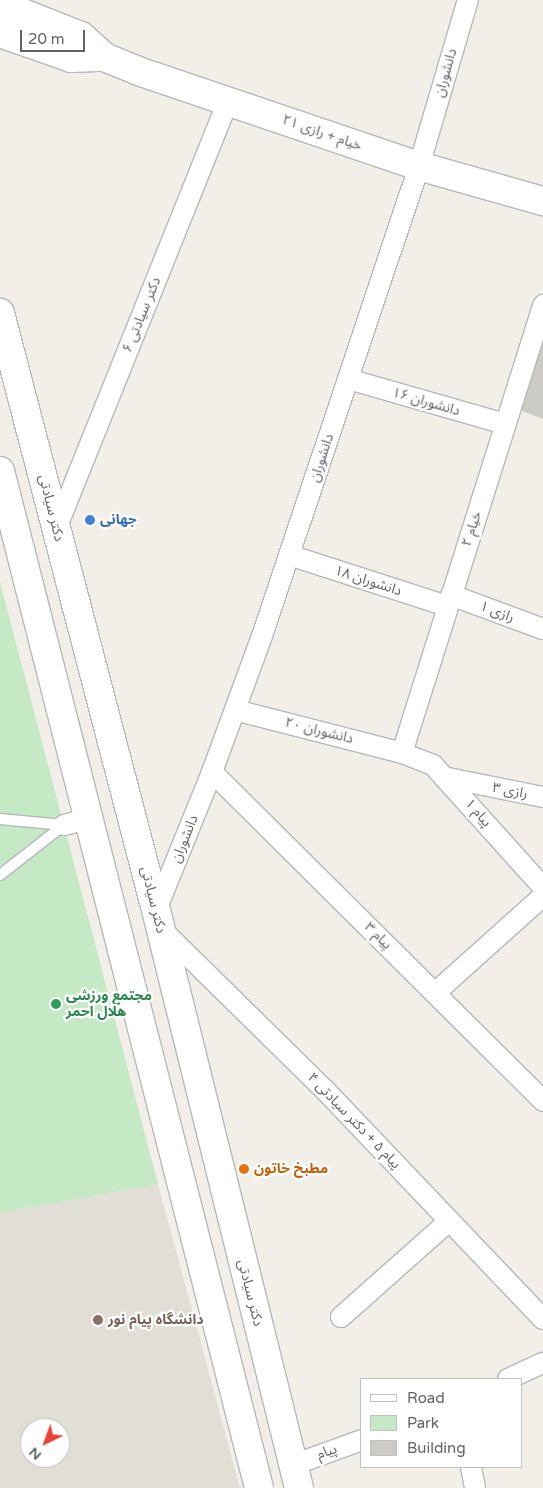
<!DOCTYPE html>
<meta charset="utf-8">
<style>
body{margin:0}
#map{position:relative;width:543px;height:1488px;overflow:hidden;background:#f1efe8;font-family:"Varela Round","Noto Sans Arabic",sans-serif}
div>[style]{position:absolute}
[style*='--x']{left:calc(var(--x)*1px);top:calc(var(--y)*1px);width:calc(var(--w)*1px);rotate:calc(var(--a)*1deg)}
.education>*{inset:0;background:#e1ded6}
.green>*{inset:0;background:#c5e8c5}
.building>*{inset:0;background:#cccac5}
.roads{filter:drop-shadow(1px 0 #b5b8bc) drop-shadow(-1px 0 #b5b8bc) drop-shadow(0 1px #b5b8bc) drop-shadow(0 -1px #b5b8bc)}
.lane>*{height:10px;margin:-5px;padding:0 5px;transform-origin:5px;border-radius:5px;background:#fff}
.street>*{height:20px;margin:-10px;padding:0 10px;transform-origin:10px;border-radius:10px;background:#fff}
.secondary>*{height:28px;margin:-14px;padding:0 14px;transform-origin:14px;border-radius:14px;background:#fff}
.dots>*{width:14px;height:14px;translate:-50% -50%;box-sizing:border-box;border:2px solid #fff;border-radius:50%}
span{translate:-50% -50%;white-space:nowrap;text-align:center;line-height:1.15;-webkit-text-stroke:4.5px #fff;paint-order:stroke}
.street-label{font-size:14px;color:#5f6368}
.shop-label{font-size:14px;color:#366cbe;font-weight:700}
.left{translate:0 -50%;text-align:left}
.leisure-label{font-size:14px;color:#27864d;font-weight:700}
.food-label{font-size:14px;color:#c56008;font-weight:700}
.education-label{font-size:14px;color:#785e54;font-weight:700}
.legend{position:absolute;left:360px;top:1378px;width:162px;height:90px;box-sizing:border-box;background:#fff;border:1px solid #bfc1c3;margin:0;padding:6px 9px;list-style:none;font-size:15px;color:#5f6368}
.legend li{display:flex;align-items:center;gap:10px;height:25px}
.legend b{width:25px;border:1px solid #bfc1c3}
.north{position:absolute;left:20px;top:1418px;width:50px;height:50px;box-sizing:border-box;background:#fff;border:1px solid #bfc1c3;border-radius:50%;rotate:222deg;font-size:14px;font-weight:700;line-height:20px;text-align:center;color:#5f6368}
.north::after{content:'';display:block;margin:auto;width:18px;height:22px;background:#ea4335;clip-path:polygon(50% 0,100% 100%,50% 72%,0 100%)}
.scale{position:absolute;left:20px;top:30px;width:65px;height:22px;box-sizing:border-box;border:2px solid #5f6368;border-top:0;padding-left:6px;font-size:15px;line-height:18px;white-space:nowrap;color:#5f6368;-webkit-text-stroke:4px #fff;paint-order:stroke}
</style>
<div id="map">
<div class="education">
<div style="clip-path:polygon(evenodd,158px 1184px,240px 1488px,0 1488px,0 1213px,158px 1184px,30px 1428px,60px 1428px,60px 1458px,30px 1458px,30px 1428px)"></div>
</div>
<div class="green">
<div style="clip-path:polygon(0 582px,158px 1184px,0 1213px)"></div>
</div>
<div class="building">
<div style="clip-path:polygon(543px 342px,543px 419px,520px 410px)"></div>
</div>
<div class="roads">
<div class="lane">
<div style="--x:0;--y:819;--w:64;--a:5.4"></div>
<div style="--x:0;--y:875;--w:81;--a:-38"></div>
</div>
<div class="street">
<div style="--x:348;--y:379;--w:163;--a:16"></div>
<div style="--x:56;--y:529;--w:460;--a:-68.1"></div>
<div style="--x:289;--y:555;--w:166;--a:17.9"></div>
<div style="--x:451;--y:595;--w:98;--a:20.3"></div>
<div style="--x:235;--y:710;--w:172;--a:14.4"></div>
<div style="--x:402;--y:753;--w:33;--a:21"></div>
<div style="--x:433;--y:765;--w:164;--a:48"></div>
<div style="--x:402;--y:753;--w:470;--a:-72.5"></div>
<div style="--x:212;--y:772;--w:467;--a:44.8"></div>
<div style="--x:448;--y:778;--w:97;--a:11.3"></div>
<div style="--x:64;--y:825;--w:25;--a:-14"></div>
<div style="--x:156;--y:910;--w:149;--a:-67.9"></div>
<div style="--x:212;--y:772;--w:145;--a:-69.8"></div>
<div style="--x:262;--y:636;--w:496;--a:-71.5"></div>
<div style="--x:419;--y:166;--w:173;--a:-73.6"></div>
<div style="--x:160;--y:928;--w:228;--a:44.5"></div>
<div style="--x:323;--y:1088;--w:319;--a:46.4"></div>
<div style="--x:435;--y:993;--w:145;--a:-41.9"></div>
<div style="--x:341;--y:1317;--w:144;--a:-41.6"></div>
<div style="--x:508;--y:1379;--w:38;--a:-25"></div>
<div style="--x:293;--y:1465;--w:73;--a:-19.9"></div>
<div style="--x:471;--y:1467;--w:21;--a:79"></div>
</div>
<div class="secondary">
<div style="--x:0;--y:4;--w:87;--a:21.6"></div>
<div style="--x:81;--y:36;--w:31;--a:42"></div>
<div style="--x:104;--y:57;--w:37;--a:22"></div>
<div style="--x:138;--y:71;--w:297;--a:18.7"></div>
<div style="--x:419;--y:166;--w:129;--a:15.8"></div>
<div style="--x:0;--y:33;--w:75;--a:19.4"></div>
<div style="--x:71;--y:58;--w:33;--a:-2"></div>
<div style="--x:0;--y:313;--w:617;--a:75.36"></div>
<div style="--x:156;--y:910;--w:595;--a:76.1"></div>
<div style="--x:0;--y:471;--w:1049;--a:75.71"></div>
</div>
</div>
<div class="dots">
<div style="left:90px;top:520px;background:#3f7fe0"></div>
<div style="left:56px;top:1004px;background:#2e9e5b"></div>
<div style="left:244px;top:1169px;background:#e8710a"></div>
<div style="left:98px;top:1320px;background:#8d6e63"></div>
</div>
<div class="street-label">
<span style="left:446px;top:73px;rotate:-74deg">دانشوران</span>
<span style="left:322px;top:133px;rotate:19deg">خیام + رازی ۲۱</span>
<span style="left:142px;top:315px;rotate:-68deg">دکتر سیادتی ۶</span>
<span style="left:426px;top:402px;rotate:16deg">دانشوران ۱۶</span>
<span style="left:322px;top:458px;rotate:-72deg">دانشوران</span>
<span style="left:51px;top:508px;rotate:76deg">دکتر سیادتی</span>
<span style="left:472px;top:529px;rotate:-72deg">خیام ۲</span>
<span style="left:368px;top:581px;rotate:18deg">دانشوران ۱۸</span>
<span style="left:497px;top:612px;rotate:21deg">رازی ۱</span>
<span style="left:319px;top:731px;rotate:14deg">دانشوران ۲۰</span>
<span style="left:510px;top:791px;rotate:11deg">رازی ۳</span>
<span style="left:478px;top:813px;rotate:49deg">پیام ۱</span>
<span style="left:185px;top:839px;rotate:-68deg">دانشوران</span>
<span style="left:153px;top:900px;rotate:76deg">دکتر سیادتی</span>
<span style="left:378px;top:936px;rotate:45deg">پیام ۳</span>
<span style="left:354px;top:1121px;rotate:46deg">پیام ۵ + دکتر سیادتی ۴</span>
<span style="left:250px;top:1293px;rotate:76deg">دکتر سیادتی</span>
<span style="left:327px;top:1452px;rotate:-20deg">پیام</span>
</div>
<div class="shop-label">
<span class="left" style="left:100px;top:520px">جهانی</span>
</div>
<div class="leisure-label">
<span class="left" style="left:66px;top:1004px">مجتمع ورزشی<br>هلال احمر</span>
</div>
<div class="food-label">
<span class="left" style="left:254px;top:1169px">مطبخ خاتون</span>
</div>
<div class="education-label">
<span class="left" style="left:108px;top:1320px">دانشگاه پیام نور</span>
</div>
<ul class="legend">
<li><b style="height:6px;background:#fff"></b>Road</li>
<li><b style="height:14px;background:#c5e8c5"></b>Park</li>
<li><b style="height:14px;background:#cccac5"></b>Building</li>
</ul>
<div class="north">N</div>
<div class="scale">20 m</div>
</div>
